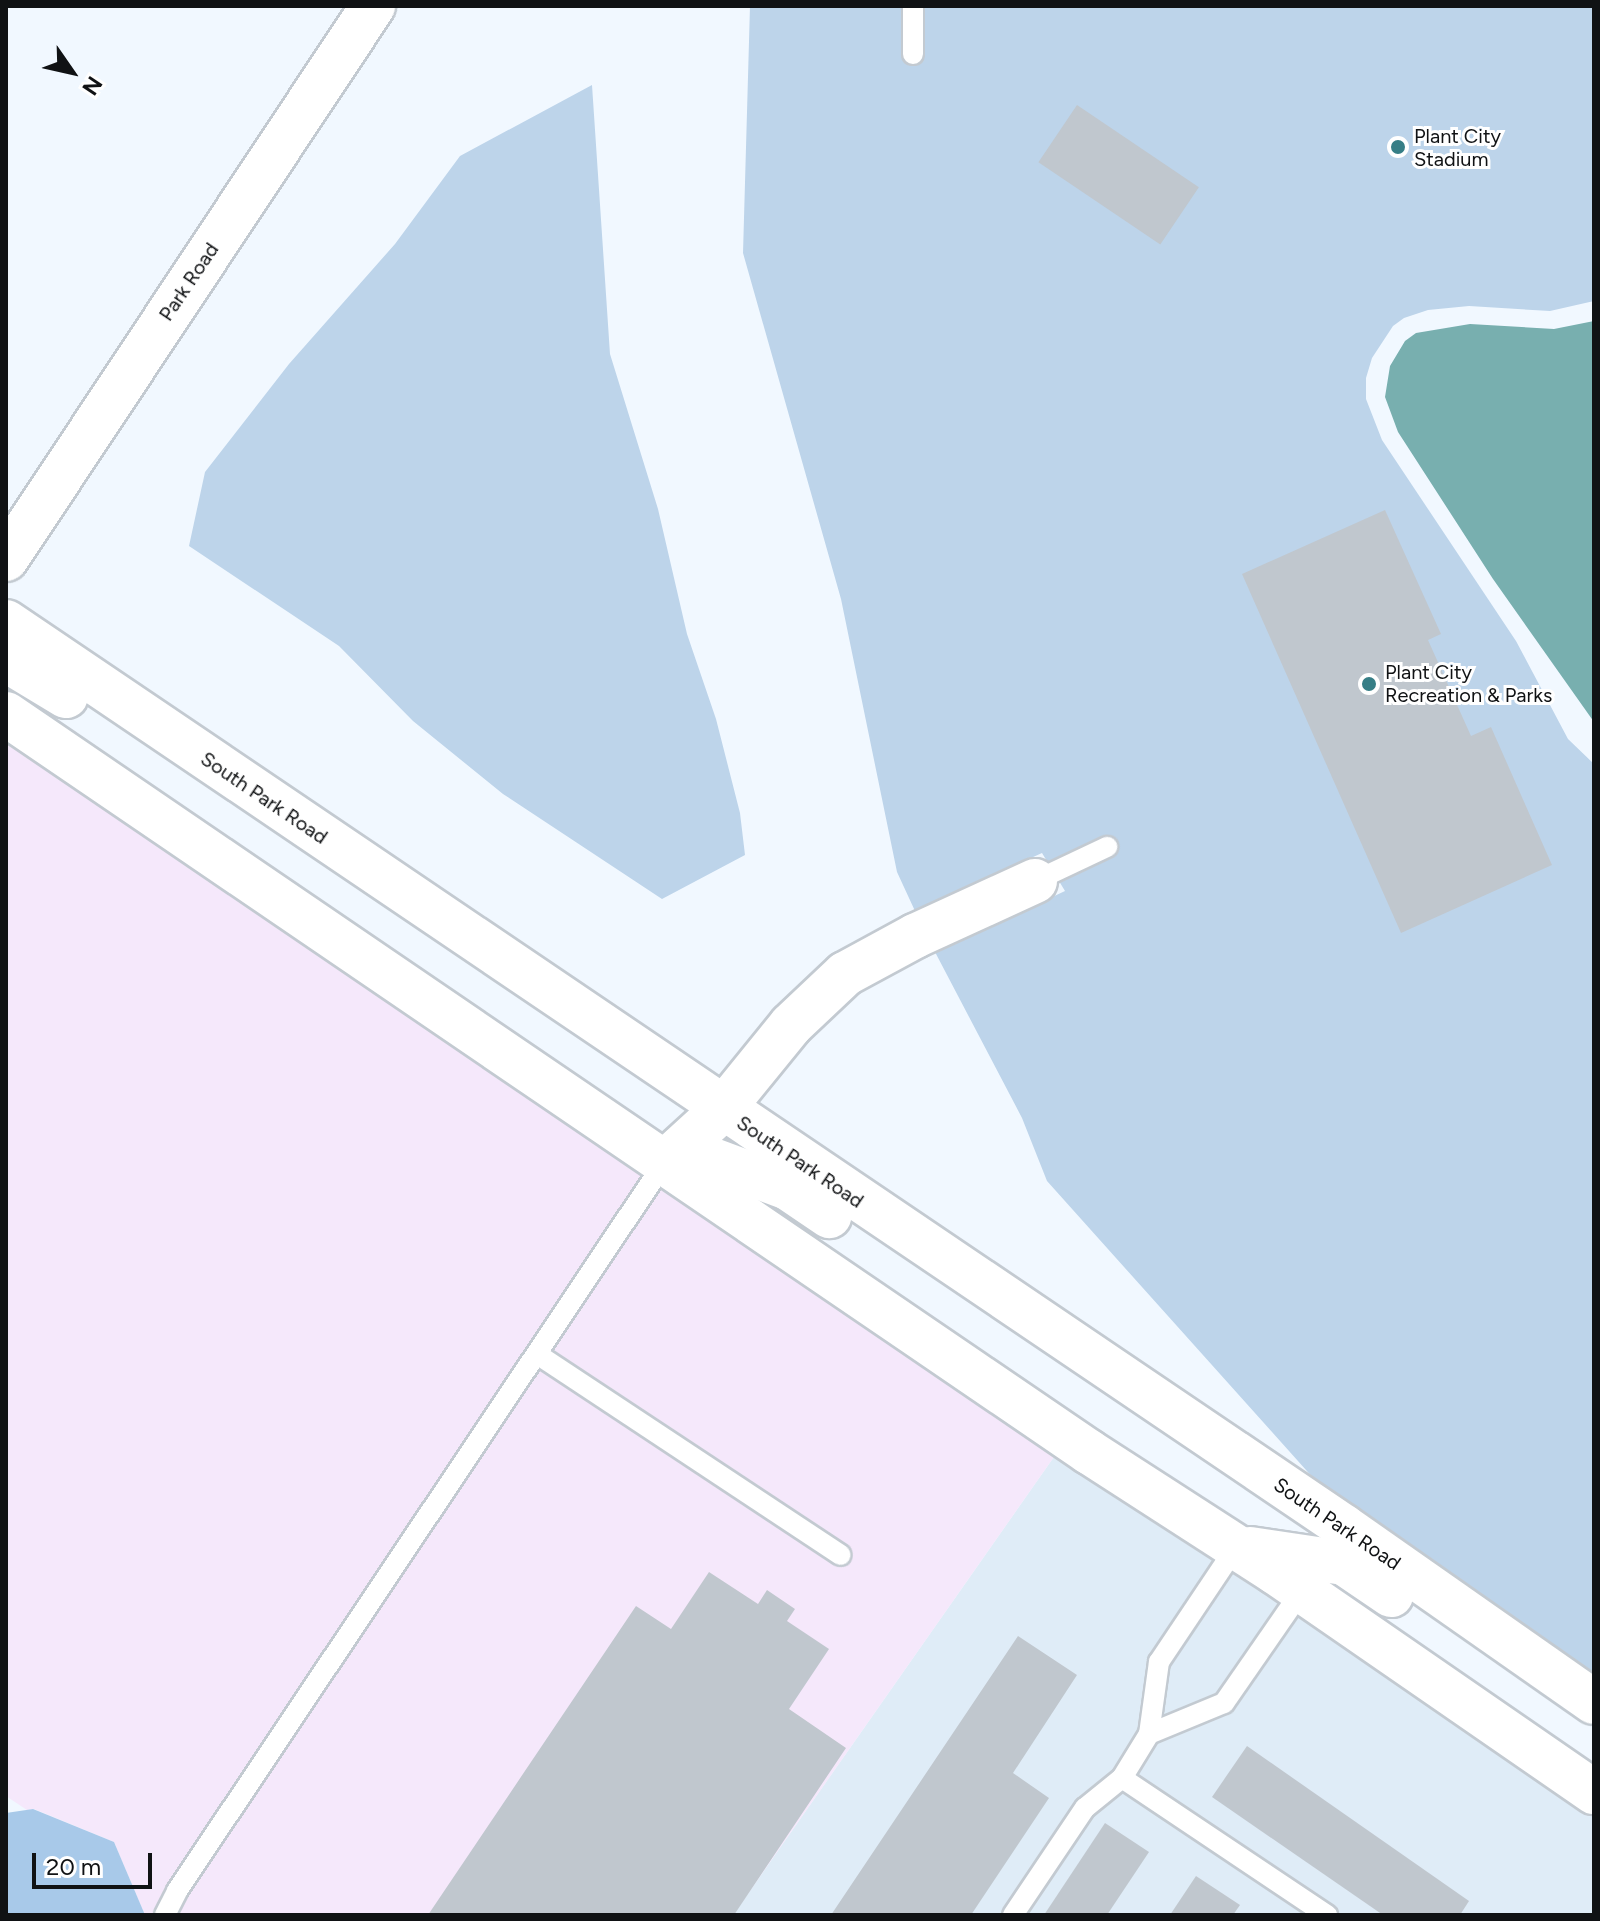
<!DOCTYPE html>
<style>
body{margin:0}
#map{position:relative;width:1600px;height:1921px;overflow:hidden;background:#f1f8ff;font-family:Figtree,sans-serif}
div>[style]{position:absolute}
[style*='--x']{left:calc(var(--x)*1px);top:calc(var(--y)*1px);width:calc(var(--w)*1px);rotate:calc(var(--a)*1deg)}
.built>*{inset:0;background:#dfecf7}
.industrial>*{inset:0;background:#f5e8fb}
.green>*{inset:0;background:#bdd4ea}
.forest>*{inset:0;background:#a8c9e9}
.water>*{inset:0;background:#78afaf}
.building>*{inset:0;background:#c0c7ce;transform-origin:0 0}
.roads{filter:drop-shadow(2px 0 #c3cad1) drop-shadow(-2px 0 #c3cad1) drop-shadow(0 2px #c3cad1) drop-shadow(0 -2px #c3cad1)}
.service>*{height:20px;margin:-10px;padding:0 10px;transform-origin:10px;border-radius:10px;background:#fff}
.tertiary>*{height:44px;margin:-22px;padding:0 22px;transform-origin:22px;border-radius:22px;background:#fff}
.primary>*{height:44px;margin:-22px;padding:0 22px;transform-origin:22px;border-radius:22px;background:#fff}
.dots>*{width:22px;height:22px;translate:-50% -50%;box-sizing:border-box;border:4px solid #fff;border-radius:50%}
span{translate:-50% -50%;white-space:nowrap;text-align:center;line-height:1.15;-webkit-text-stroke:6px #fff;paint-order:stroke}
.poi-label{font-size:20px;color:#101214}
.left{translate:0 -50%;text-align:left}
.street-label{font-size:20px;color:#101214}
.frame{position:absolute;inset:0;border:8px solid #101214;pointer-events:none}
.north{position:absolute;left:32px;top:32px;width:80px;height:80px;-webkit-text-stroke:6px #fff;paint-order:stroke;rotate:124deg;font-size:22px;font-weight:700;line-height:32px;text-align:center;color:#101214}
.north::after{content:'';display:block;margin:auto;width:28px;height:36px;background:#101214;clip-path:polygon(50% 0,100% 100%,50% 72%,0 100%)}
.scale{position:absolute;left:32px;top:1853px;width:120px;height:36px;box-sizing:border-box;border:4px solid #101214;border-top:0;padding-left:10px;font-size:24px;line-height:28px;white-space:nowrap;color:#101214;-webkit-text-stroke:6px #fff;paint-order:stroke}
</style>
<div id="map">
<div class="built">
<div style="clip-path:polygon(1056px 1454px,1214px 1557px,1213px 1565px,1230px 1568px,1264px 1589px,1594px 1816px,1594px 1915px,733px 1915px)"></div>
</div>
<div class="industrial">
<div style="clip-path:polygon(6px 739px,651px 1179px,665px 1193px,669px 1191px,1056px 1454px,733px 1915px,145px 1915px,114px 1842px,34px 1809px,27px 1810px,6px 1796px)"></div>
</div>
<div class="green">
<div style="clip-path:polygon(750px 6px,1594px 6px,1594px 301px,1550px 311px,1469px 306px,1428px 310px,1404px 318px,1393px 326px,1372px 358px,1366px 378px,1366px 399px,1382px 440px,1516px 641px,1568px 739px,1594px 764px,1594px 1677px,1323px 1489px,1047px 1181px,1022px 1118px,935px 952px,1065px 891px,1042px 853px,915px 911px,897px 872px,841px 599px,743px 253px)"></div>
<div style="clip-path:polygon(592px 85px,610px 354px,658px 509px,687px 634px,716px 719px,740px 813px,745px 855px,662px 899px,503px 794px,413px 721px,339px 646px,189px 546px,205px 472px,289px 364px,395px 244px,460px 156px)"></div>
</div>
<div class="forest">
<div style="clip-path:polygon(33px 1809px,114px 1842px,145px 1915px,6px 1915px,6px 1813px)"></div>
</div>
<div class="water">
<div style="clip-path:polygon(1594px 321px,1594px 722px,1493px 579px,1398px 432px,1385px 397px,1390px 366px,1405px 341px,1416px 333px,1470px 324px,1554px 329px)"></div>
</div>
<div class="building">
<div style="left:1077px;top:105px;width:147px;height:69px;rotate:34deg"></div>
<div style="clip-path:polygon(1385px 510px,1441px 634px,1428px 640px,1471px 736px,1491px 727px,1552px 865px,1401px 933px,1242px 574px)"></div>
<div style="clip-path:polygon(709px 1572px,758px 1604px,767px 1590px,795px 1609px,787px 1621px,829px 1649px,789px 1709px,846px 1748px,734px 1915px,428px 1915px,636px 1606px,671px 1629px)"></div>
<div style="clip-path:polygon(1018px 1636px,1077px 1675px,1013px 1773px,1049px 1798px,971px 1915px,831px 1915px)"></div>
<div style="clip-path:polygon(1247px 1746px,1469px 1901px,1460px 1915px,1383px 1915px,1212px 1797px)"></div>
<div style="clip-path:polygon(1105px 1823px,1149px 1852px,1107px 1915px,1044px 1915px)"></div>
<div style="clip-path:polygon(1196px 1876px,1240px 1905px,1233px 1915px,1170px 1915px)"></div>
</div>
<div class="roads">
<div class="service">
<div style="--x:913;--y:54;--w:48;--a:-90"></div>
<div style="--x:1035;--y:881;--w:80;--a:-25.3"></div>
<div style="--x:537;--y:1354;--w:364;--a:33.5"></div>
<div style="--x:1149;--y:1734;--w:81;--a:-22.5"></div>
<div style="--x:1224;--y:1703;--w:139;--a:-55.3"></div>
<div style="--x:1122;--y:1778;--w:247;--a:33.8"></div>
<div style="--x:165;--y:1915;--w:27;--a:-63"></div>
<div style="--x:177;--y:1891;--w:876;--a:-56.22"></div>
<div style="--x:1013;--y:1915;--w:129;--a:-56.1"></div>
<div style="--x:1085;--y:1808;--w:48;--a:-39"></div>
<div style="--x:1122;--y:1778;--w:52;--a:-58.5"></div>
<div style="--x:1149;--y:1734;--w:73;--a:-82.1"></div>
<div style="--x:1159;--y:1662;--w:138;--a:-56.2"></div>
</div>
<div class="tertiary">
<div style="--x:6;--y:559;--w:664;--a:-56.43"></div>
<div style="--x:664;--y:1163;--w:79;--a:-42.4"></div>
<div style="--x:722;--y:1110;--w:109;--a:-50.9"></div>
<div style="--x:791;--y:1025;--w:74;--a:-43.4"></div>
<div style="--x:845;--y:974;--w:80;--a:-28.5"></div>
<div style="--x:915;--y:936;--w:132;--a:-24.6"></div>
</div>
<div class="primary">
<div style="--x:6;--y:622;--w:1615;--a:34.07"></div>
<div style="--x:1344;--y:1527;--w:305;--a:35"></div>
<div style="--x:6;--y:660;--w:70;--a:31"></div>
<div style="--x:6;--y:714;--w:1311;--a:34.27"></div>
<div style="--x:1089;--y:1452;--w:221;--a:32.8"></div>
<div style="--x:1275;--y:1572;--w:388;--a:34.6"></div>
<div style="--x:681;--y:1148;--w:114;--a:20.5"></div>
<div style="--x:788;--y:1188;--w:50;--a:34.3"></div>
<div style="--x:1250;--y:1549;--w:95;--a:8.5"></div>
<div style="--x:1344;--y:1563;--w:57;--a:34.2"></div>
</div>
</div>
<div class="dots">
<div style="left:1398px;top:147px;background:#367e86"></div>
<div style="left:1369px;top:684px;background:#367e86"></div>
</div>
<div class="poi-label">
<span class="left" style="left:1414px;top:148px">Plant City<br>Stadium</span>
<span class="left" style="left:1385px;top:684px">Plant City<br>Recreation &amp; Parks</span>
</div>
<div class="street-label">
<span style="left:189px;top:282px;rotate:-56deg">Park Road</span>
<span style="left:264px;top:798px;rotate:34deg">South Park Road</span>
<span style="left:800px;top:1162px;rotate:34deg">South Park Road</span>
<span style="left:1337px;top:1524px;rotate:34deg">South Park Road</span>
</div>
<div class="frame"></div>
<div class="north">N</div>
<div class="scale">20 m</div>
</div>
